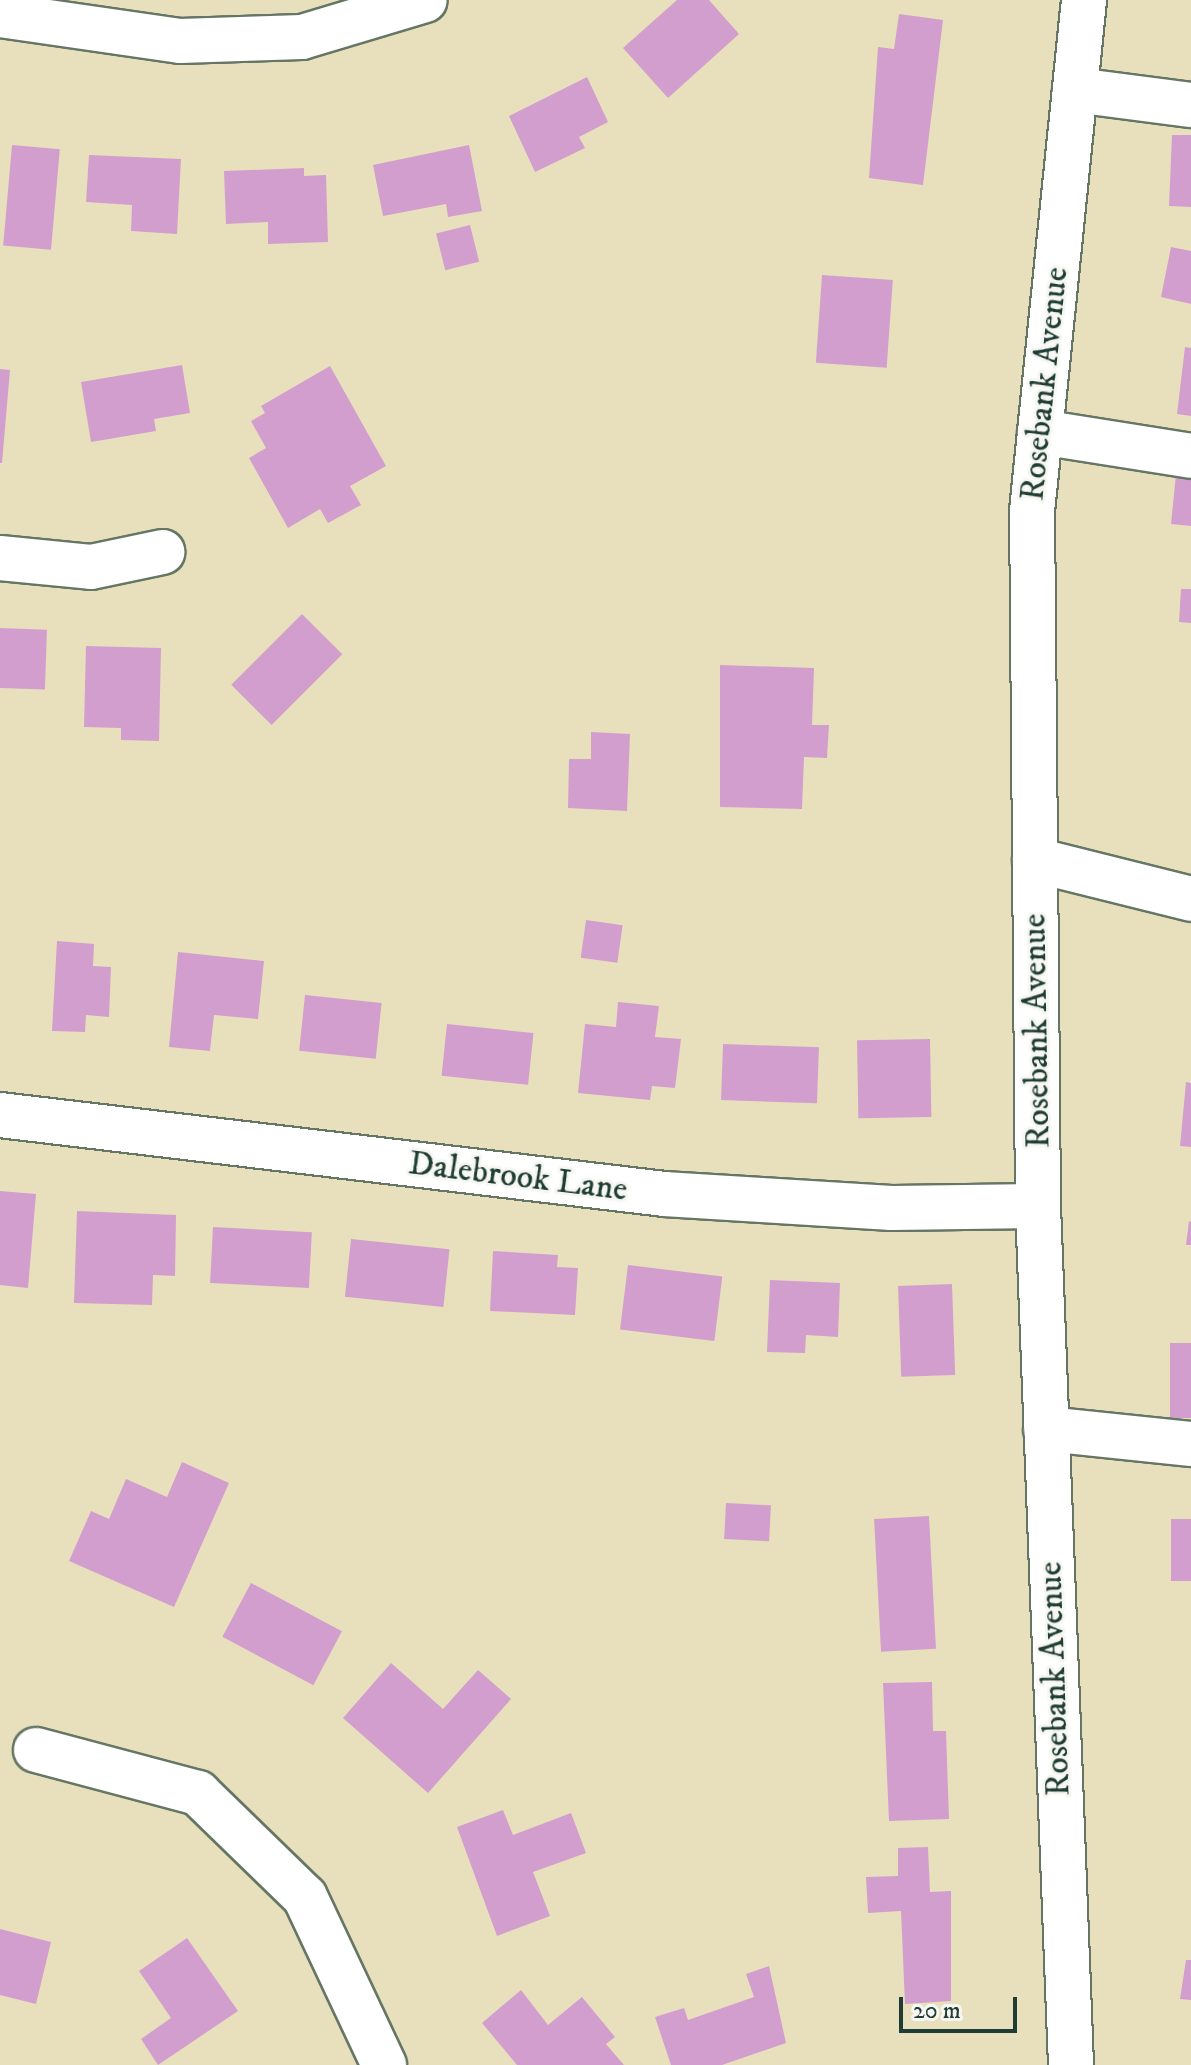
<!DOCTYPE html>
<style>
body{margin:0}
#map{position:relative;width:1191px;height:2065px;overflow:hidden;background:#e8e0bd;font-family:"IM FELL DW Pica",serif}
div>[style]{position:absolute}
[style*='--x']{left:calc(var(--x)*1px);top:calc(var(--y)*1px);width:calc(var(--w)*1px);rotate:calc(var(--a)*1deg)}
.building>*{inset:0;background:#d29ecd;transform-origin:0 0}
.roads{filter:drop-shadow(2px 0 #657664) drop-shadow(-2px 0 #657664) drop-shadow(0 2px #657664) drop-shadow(0 -2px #657664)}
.minor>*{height:44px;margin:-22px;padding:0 22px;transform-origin:22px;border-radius:22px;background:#fff}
span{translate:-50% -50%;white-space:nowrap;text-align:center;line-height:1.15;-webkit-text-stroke:6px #f6f6f2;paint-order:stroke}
.street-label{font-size:34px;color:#1f3d34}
.scale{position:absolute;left:899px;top:1997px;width:118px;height:36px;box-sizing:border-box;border:4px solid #1f3d34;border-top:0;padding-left:10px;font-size:24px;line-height:28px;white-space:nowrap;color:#1f3d34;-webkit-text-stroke:6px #f6f6f2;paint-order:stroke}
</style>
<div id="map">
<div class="building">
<div style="clip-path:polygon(677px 0,709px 0,739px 34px,668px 98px,623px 48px)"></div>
<div style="clip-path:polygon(899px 14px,943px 20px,923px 185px,869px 178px,878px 47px,894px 49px)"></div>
<div style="clip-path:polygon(587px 77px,608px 122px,579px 137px,585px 148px,535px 172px,509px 116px)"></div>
<div style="clip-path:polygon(1172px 135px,1191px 135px,1191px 207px,1169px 206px)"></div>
<div style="left:12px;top:145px;width:48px;height:101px;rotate:5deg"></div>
<div style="clip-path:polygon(469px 145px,482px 211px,448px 217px,446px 204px,383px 216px,373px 165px)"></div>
<div style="clip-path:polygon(89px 155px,181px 159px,177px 234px,131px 231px,132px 205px,86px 202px)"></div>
<div style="clip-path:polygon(304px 168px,304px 176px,326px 175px,328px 242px,268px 244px,268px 222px,226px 224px,224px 171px)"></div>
<div style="left:470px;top:225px;width:38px;height:35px;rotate:76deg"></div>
<div style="clip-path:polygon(1171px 247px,1191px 251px,1191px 304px,1161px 297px)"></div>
<div style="left:822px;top:275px;width:71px;height:88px;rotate:4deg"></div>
<div style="clip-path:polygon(1185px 347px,1191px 348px,1191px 416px,1177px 414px)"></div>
<div style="clip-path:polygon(182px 365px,190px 413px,154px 419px,156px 431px,91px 442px,81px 382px)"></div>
<div style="clip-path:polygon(330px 366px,386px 466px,350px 486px,361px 505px,328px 523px,320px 509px,288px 528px,249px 458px,266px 448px,251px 421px,265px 413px,261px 406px)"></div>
<div style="clip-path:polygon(0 369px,10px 370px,2px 463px,0 463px)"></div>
<div style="clip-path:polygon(1176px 474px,1191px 475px,1191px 526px,1171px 524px)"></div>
<div style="clip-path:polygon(1181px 589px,1191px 589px,1191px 623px,1179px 622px)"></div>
<div style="left:302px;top:614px;width:57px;height:100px;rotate:45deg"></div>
<div style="left:0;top:628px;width:47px;height:60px;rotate:2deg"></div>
<div style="clip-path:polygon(86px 646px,161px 648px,159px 741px,121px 740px,121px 728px,84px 727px)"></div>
<div style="clip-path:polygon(720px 665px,814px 668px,812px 725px,829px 725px,827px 758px,804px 757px,802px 809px,720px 807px)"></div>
<div style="clip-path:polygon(591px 732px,630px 734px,627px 811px,568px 808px,569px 759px,591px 759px)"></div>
<div style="left:586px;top:920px;width:37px;height:38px;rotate:8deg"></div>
<div style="clip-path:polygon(57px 941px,94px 944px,93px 966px,111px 967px,109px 1017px,86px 1015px,85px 1032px,52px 1031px)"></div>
<div style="clip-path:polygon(178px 952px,264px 961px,258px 1019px,214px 1015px,210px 1051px,169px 1047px)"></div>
<div style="left:305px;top:995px;width:77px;height:56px;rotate:6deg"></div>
<div style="clip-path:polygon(618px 1002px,659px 1006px,655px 1037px,681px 1039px,675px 1088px,652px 1086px,650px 1100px,578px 1093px,585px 1024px,616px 1027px)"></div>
<div style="left:447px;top:1024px;width:87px;height:52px;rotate:6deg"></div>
<div style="left:930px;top:1039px;width:78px;height:73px;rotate:89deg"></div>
<div style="left:723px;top:1044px;width:96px;height:56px;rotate:2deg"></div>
<div style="clip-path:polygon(1186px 1082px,1191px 1083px,1191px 1147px,1180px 1146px)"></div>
<div style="clip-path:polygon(0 1191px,36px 1194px,28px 1288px,0 1285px)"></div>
<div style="clip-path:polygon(77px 1211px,176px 1215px,175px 1276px,153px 1275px,152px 1305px,74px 1303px)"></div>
<div style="clip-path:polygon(1189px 1221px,1191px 1222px,1191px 1245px,1186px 1245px)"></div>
<div style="left:213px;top:1227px;width:99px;height:56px;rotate:3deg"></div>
<div style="left:351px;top:1239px;width:99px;height:58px;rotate:6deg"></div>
<div style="clip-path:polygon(493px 1251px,558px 1255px,557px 1267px,578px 1268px,575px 1315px,490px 1311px)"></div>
<div style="left:628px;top:1265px;width:95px;height:65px;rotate:7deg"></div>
<div style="clip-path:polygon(770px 1280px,840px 1283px,838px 1337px,806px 1335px,805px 1353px,767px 1352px)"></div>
<div style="left:952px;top:1284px;width:91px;height:54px;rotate:88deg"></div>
<div style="left:1170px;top:1343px;width:21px;height:75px"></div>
<div style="clip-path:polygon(182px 1462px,229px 1483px,174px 1607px,69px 1561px,91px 1511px,109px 1519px,126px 1479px,167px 1497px)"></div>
<div style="left:726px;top:1503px;width:45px;height:36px;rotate:3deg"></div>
<div style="left:929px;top:1516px;width:133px;height:55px;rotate:87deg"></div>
<div style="left:1171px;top:1519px;width:20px;height:62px"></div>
<div style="left:251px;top:1583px;width:103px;height:61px;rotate:28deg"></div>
<div style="clip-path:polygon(391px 1663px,443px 1709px,478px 1670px,511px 1699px,428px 1793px,343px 1718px)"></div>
<div style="clip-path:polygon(932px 1682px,933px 1731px,946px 1731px,949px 1819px,889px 1821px,883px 1683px)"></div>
<div style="clip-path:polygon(503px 1810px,513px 1835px,571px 1813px,586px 1853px,533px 1872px,550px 1916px,497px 1936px,457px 1827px)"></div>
<div style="clip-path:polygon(928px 1847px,930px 1892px,951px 1891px,951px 2001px,905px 2004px,901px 1911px,868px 1913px,866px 1877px,898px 1876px,898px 1848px)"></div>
<div style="clip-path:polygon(0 1929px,51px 1942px,36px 2004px,0 1995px)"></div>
<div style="clip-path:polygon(187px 1938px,238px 2011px,158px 2065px,141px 2039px,171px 2018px,139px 1971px)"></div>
<div style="clip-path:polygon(1186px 1960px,1191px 1960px,1191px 2000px,1180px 1999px)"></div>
<div style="clip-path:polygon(769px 1966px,786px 2043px,722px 2065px,671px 2065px,655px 2017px,684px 2008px,688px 2020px,754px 1997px,746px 1974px)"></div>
<div style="clip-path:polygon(521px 1990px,548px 2025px,582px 1997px,615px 2037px,606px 2044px,624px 2065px,517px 2065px,482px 2023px)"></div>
</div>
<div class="roads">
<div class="minor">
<div style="--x:0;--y:15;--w:182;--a:8.2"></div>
<div style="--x:180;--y:41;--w:122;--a:-1.9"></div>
<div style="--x:302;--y:37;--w:128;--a:-16.7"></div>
<div style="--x:1075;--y:90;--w:117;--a:7.4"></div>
<div style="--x:1040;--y:432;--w:153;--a:9"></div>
<div style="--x:0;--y:558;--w:91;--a:5.6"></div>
<div style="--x:91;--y:567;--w:73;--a:-11.9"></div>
<div style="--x:1035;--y:860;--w:161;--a:14"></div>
<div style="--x:0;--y:1115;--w:669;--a:6.78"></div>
<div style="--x:664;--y:1194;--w:228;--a:3.5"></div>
<div style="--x:892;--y:1208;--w:146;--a:-0.8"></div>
<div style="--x:1046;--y:1429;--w:146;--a:5.9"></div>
<div style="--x:36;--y:1750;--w:168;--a:14.9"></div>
<div style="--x:198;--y:1793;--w:149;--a:44.2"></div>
<div style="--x:305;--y:1897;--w:186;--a:64.8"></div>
<div style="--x:1071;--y:2065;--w:860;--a:-92.2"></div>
<div style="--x:1038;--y:1206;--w:695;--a:-90.49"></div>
<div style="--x:1032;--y:511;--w:514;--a:-84.19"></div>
</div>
</div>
<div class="street-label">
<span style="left:1045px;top:384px;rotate:-84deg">Rosebank Avenue</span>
<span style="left:1037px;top:1031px;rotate:-91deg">Rosebank Avenue</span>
<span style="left:518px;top:1177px;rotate:7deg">Dalebrook Lane</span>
<span style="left:1055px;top:1679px;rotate:-92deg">Rosebank Avenue</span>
</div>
<div class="scale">20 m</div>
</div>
